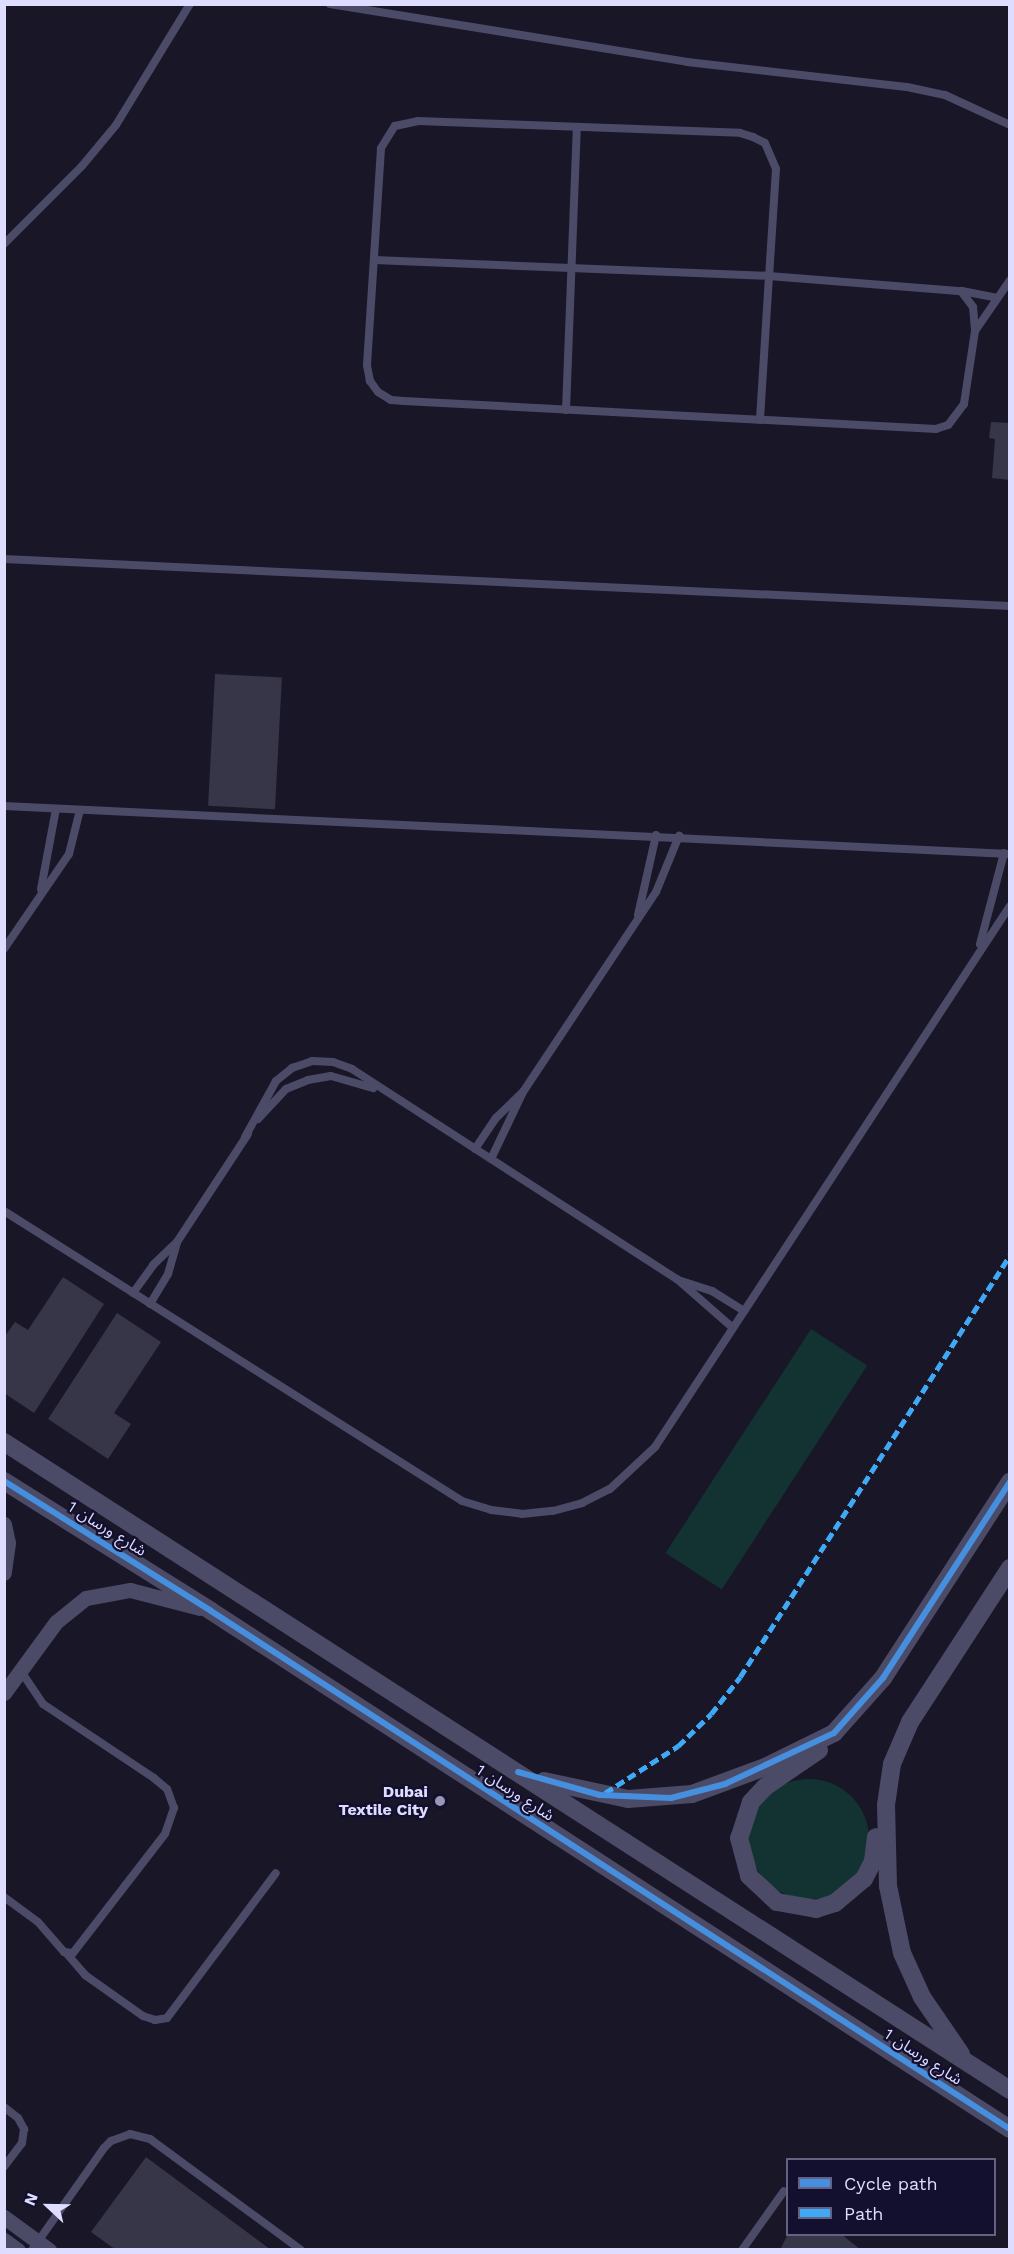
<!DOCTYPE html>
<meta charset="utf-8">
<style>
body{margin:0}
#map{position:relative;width:1014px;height:2254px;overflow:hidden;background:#181627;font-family:"Work Sans","Noto Sans Arabic",sans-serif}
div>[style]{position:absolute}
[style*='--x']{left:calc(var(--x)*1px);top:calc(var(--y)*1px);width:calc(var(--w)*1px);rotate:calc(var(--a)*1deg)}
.green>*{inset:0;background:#133333;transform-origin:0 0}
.round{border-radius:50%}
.building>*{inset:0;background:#373548;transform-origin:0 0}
.service>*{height:8px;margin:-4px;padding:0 4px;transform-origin:4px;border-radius:4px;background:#4b4b68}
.minor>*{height:15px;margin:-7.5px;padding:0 7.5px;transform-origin:7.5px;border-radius:7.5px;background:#4b4b68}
.tertiary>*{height:18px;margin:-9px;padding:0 9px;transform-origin:9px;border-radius:9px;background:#4b4b68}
.quiet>*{height:4.5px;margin-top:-2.25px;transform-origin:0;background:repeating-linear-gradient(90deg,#3fa9f5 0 9px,transparent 0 13.5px)}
.cycleway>*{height:6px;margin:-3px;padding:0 3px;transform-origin:3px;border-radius:3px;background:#468fdf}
.dots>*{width:16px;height:16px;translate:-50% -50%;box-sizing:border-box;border:3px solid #130f2e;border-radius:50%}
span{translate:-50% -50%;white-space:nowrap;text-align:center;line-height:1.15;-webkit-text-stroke:4.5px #130f2e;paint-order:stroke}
.street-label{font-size:16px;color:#dedcff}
.poi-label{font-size:16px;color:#dedcff;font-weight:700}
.right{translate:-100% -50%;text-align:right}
.frame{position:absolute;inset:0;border:6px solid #dedcff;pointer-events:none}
.legend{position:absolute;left:786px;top:2158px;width:210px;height:78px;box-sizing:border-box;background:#130f2e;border:2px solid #646182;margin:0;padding:8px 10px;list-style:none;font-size:18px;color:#dedcff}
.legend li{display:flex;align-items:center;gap:12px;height:30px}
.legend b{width:30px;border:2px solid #646182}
.north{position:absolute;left:18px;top:2176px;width:60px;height:60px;-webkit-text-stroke:4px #130f2e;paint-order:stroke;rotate:292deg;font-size:16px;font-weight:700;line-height:24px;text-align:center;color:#dedcff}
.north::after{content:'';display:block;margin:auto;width:21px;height:27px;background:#dedcff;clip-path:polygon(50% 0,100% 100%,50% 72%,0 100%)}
</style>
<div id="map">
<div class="green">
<div style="left:811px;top:1329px;width:67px;height:267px;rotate:33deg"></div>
<div class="round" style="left:749px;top:1779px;width:120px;height:120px"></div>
</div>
<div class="building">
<div style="clip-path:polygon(991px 422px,1010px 423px,1010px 480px,992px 478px,995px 439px,989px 438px)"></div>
<div style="left:215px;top:674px;width:67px;height:132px;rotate:3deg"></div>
<div style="clip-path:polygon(63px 1277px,104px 1304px,34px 1413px,4px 1393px,4px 1337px,15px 1322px,28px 1330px)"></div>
<div style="clip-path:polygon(117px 1313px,161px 1342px,114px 1413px,131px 1424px,108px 1459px,48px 1419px)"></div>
<div style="clip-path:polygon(146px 2157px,271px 2250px,116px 2250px,91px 2232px)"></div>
<div style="clip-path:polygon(788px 2234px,841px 2234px,861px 2250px,780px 2250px)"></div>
</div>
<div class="service">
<div style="--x:330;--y:4;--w:362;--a:9.2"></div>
<div style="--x:687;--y:62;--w:221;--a:6.5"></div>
<div style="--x:907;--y:87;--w:39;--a:12"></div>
<div style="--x:945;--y:95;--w:72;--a:24.8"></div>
<div style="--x:4;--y:244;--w:110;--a:-45"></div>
<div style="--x:82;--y:166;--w:53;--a:-50.3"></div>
<div style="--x:116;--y:125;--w:142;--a:-58.6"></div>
<div style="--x:374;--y:260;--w:395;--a:2.3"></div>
<div style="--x:769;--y:276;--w:193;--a:4.5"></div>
<div style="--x:961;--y:291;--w:20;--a:53"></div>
<div style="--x:973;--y:307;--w:24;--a:85"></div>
<div style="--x:975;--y:331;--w:74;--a:98.6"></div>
<div style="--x:964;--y:404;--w:26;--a:127"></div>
<div style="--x:948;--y:425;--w:13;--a:162"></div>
<div style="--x:936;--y:429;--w:533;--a:-176.99"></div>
<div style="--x:404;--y:401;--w:13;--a:-176"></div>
<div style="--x:391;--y:400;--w:15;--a:-148"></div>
<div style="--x:378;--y:392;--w:14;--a:-126"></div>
<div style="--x:370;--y:381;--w:16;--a:-101"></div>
<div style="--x:367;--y:365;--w:217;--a:-86.3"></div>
<div style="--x:381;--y:148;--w:26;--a:-58"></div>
<div style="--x:395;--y:126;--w:24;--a:-12"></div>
<div style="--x:418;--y:121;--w:322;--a:2.1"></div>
<div style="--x:740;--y:133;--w:14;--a:17"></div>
<div style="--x:753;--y:137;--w:13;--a:27"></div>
<div style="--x:765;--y:143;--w:28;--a:67"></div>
<div style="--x:776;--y:169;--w:107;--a:93.7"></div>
<div style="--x:769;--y:276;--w:144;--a:93.6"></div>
<div style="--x:962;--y:291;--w:36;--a:11"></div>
<div style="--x:975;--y:331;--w:62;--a:-55.5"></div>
<div style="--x:566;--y:410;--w:283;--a:-87.8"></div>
<div style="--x:4;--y:559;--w:1007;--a:2.67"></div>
<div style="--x:4;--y:806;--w:1007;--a:2.73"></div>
<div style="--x:41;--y:889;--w:81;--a:-79.4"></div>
<div style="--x:638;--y:915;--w:82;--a:-77.3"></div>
<div style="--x:980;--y:944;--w:94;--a:-75.2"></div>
<div style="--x:4;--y:949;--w:115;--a:-55.6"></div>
<div style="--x:69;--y:854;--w:45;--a:-76"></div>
<div style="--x:258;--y:1119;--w:41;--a:-47"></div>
<div style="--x:286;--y:1089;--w:24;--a:-22"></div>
<div style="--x:308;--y:1080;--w:23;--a:-10"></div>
<div style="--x:331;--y:1076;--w:44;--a:15.9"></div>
<div style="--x:245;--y:1137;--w:64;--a:-61"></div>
<div style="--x:276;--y:1081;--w:21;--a:-39"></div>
<div style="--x:292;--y:1068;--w:21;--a:-19"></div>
<div style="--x:312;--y:1061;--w:21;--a:3"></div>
<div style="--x:333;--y:1062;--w:20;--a:20"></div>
<div style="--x:352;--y:1069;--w:387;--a:32.9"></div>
<div style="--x:677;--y:1279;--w:74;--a:41.2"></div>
<div style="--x:475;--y:1149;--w:37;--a:-56"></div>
<div style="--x:496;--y:1118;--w:36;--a:-44"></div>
<div style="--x:491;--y:1159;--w:74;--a:-64.5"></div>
<div style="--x:523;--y:1092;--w:240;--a:-56.4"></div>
<div style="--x:656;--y:892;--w:61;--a:-67.7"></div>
<div style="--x:4;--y:1211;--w:542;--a:32.34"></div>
<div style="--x:462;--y:1501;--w:30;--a:17"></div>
<div style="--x:491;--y:1510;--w:31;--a:7"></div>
<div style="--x:522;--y:1514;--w:31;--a:-6"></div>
<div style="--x:553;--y:1511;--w:30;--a:-15"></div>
<div style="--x:582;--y:1503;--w:31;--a:-27"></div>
<div style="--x:610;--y:1489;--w:62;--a:-43"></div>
<div style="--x:655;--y:1447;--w:647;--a:-56.73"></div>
<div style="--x:678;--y:1280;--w:36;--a:18"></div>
<div style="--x:712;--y:1291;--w:38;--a:32"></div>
<div style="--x:133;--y:1293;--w:34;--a:-54"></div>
<div style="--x:153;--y:1265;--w:33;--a:-44"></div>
<div style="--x:177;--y:1242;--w:129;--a:-56.7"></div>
<div style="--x:150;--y:1304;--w:35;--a:-59"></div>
<div style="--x:168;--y:1274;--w:33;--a:-74"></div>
<div style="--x:4;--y:1897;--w:42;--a:36.3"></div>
<div style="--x:38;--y:1922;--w:40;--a:49"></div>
<div style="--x:64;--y:1952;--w:9;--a:6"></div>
<div style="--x:73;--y:1953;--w:150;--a:-52.3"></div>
<div style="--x:165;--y:1834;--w:28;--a:-71"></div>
<div style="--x:174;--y:1808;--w:20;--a:-110"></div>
<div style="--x:167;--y:1789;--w:17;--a:-140"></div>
<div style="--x:154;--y:1778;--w:133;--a:-146.3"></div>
<div style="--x:43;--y:1704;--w:40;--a:-124"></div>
<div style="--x:67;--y:1954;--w:28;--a:49"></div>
<div style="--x:85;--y:1975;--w:71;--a:35.3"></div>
<div style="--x:143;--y:2016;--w:13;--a:18"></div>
<div style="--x:155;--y:2020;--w:12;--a:-9"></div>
<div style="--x:167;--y:2018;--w:181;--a:-53.1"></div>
<div style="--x:4;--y:2107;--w:18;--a:38"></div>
<div style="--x:18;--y:2118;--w:13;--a:61"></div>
<div style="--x:24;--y:2129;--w:14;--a:98"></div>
<div style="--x:22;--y:2143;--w:30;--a:127"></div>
<div style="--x:32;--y:2250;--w:125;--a:-54.8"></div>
<div style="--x:104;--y:2148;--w:10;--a:-45"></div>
<div style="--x:111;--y:2141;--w:20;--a:-20"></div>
<div style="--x:130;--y:2134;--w:21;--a:14"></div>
<div style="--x:150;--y:2139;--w:187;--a:36.3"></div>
<div style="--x:742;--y:2250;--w:72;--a:-54.6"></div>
</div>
<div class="minor">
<div style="--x:4;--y:1524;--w:19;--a:78"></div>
<div style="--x:8;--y:1543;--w:30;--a:98"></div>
<div style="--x:4;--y:1693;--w:88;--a:-53.8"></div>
<div style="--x:56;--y:1622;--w:38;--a:-39"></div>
<div style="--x:86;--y:1598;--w:45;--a:-10.3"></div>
<div style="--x:130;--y:1590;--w:72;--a:14.4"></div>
<div style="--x:4;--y:2217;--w:56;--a:36.3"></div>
<div style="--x:4;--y:2240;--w:17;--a:36"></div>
</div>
<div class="tertiary">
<div style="--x:4;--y:1442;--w:1197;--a:32.79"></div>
<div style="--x:4;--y:1481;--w:244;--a:32.1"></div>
<div style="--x:211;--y:1611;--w:952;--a:32.96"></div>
<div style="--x:819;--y:1750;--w:65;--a:145.6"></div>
<div style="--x:765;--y:1787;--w:21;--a:133"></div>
<div style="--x:751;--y:1802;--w:38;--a:108"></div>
<div style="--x:739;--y:1838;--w:39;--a:75"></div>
<div style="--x:749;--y:1876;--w:38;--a:43"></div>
<div style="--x:777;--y:1902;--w:40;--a:10"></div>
<div style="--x:816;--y:1909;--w:20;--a:-18"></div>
<div style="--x:835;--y:1903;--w:38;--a:-40"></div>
<div style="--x:864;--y:1879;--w:20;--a:-63"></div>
<div style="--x:873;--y:1861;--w:24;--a:-83"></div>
<div style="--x:544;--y:1781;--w:86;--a:12.1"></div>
<div style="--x:628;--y:1799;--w:64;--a:-4.5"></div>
<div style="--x:692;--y:1794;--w:78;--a:-20.3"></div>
<div style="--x:765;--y:1767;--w:77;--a:-26.2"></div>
<div style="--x:834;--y:1733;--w:74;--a:-48.3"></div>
<div style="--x:883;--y:1678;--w:234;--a:-57.1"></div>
<div style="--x:961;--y:2054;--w:69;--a:-124.4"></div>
<div style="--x:922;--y:1997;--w:48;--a:-114.4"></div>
<div style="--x:902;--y:1953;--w:68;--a:-101.8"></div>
<div style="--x:888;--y:1886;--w:81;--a:-91.4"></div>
<div style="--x:886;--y:1805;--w:41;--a:-81.7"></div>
<div style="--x:892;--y:1764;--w:46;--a:-66.8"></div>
<div style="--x:910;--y:1722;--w:184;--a:-57"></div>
</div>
<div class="quiet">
<div style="--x:605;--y:1793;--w:87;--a:-32.8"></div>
<div style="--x:678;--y:1746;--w:46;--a:-44.1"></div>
<div style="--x:711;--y:1714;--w:47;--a:-51.9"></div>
<div style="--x:740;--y:1677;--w:501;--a:-57.39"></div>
</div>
<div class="cycleway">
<div style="--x:4;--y:1481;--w:244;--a:32.1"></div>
<div style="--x:211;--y:1611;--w:952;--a:32.96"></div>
<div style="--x:518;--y:1772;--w:85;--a:15.7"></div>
<div style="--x:600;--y:1795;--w:71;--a:2.4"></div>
<div style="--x:671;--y:1798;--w:56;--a:-14.5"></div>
<div style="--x:725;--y:1784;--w:120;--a:-25.1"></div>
<div style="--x:834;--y:1733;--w:74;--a:-48.3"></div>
<div style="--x:883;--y:1678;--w:234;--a:-57.1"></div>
</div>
<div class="dots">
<div style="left:440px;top:1801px;background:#9997b3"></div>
</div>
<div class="street-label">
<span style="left:107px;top:1529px;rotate:32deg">شارع ورسان 1</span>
<span style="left:515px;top:1793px;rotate:33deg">شارع ورسان 1</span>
<span style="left:923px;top:2057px;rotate:33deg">شارع ورسان 1</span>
</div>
<div class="poi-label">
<span class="right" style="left:428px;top:1801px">Dubai<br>Textile City</span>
</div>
<div class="frame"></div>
<ul class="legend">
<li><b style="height:8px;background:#468fdf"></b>Cycle path</li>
<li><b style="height:8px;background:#3fa9f5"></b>Path</li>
</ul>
<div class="north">N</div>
</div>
